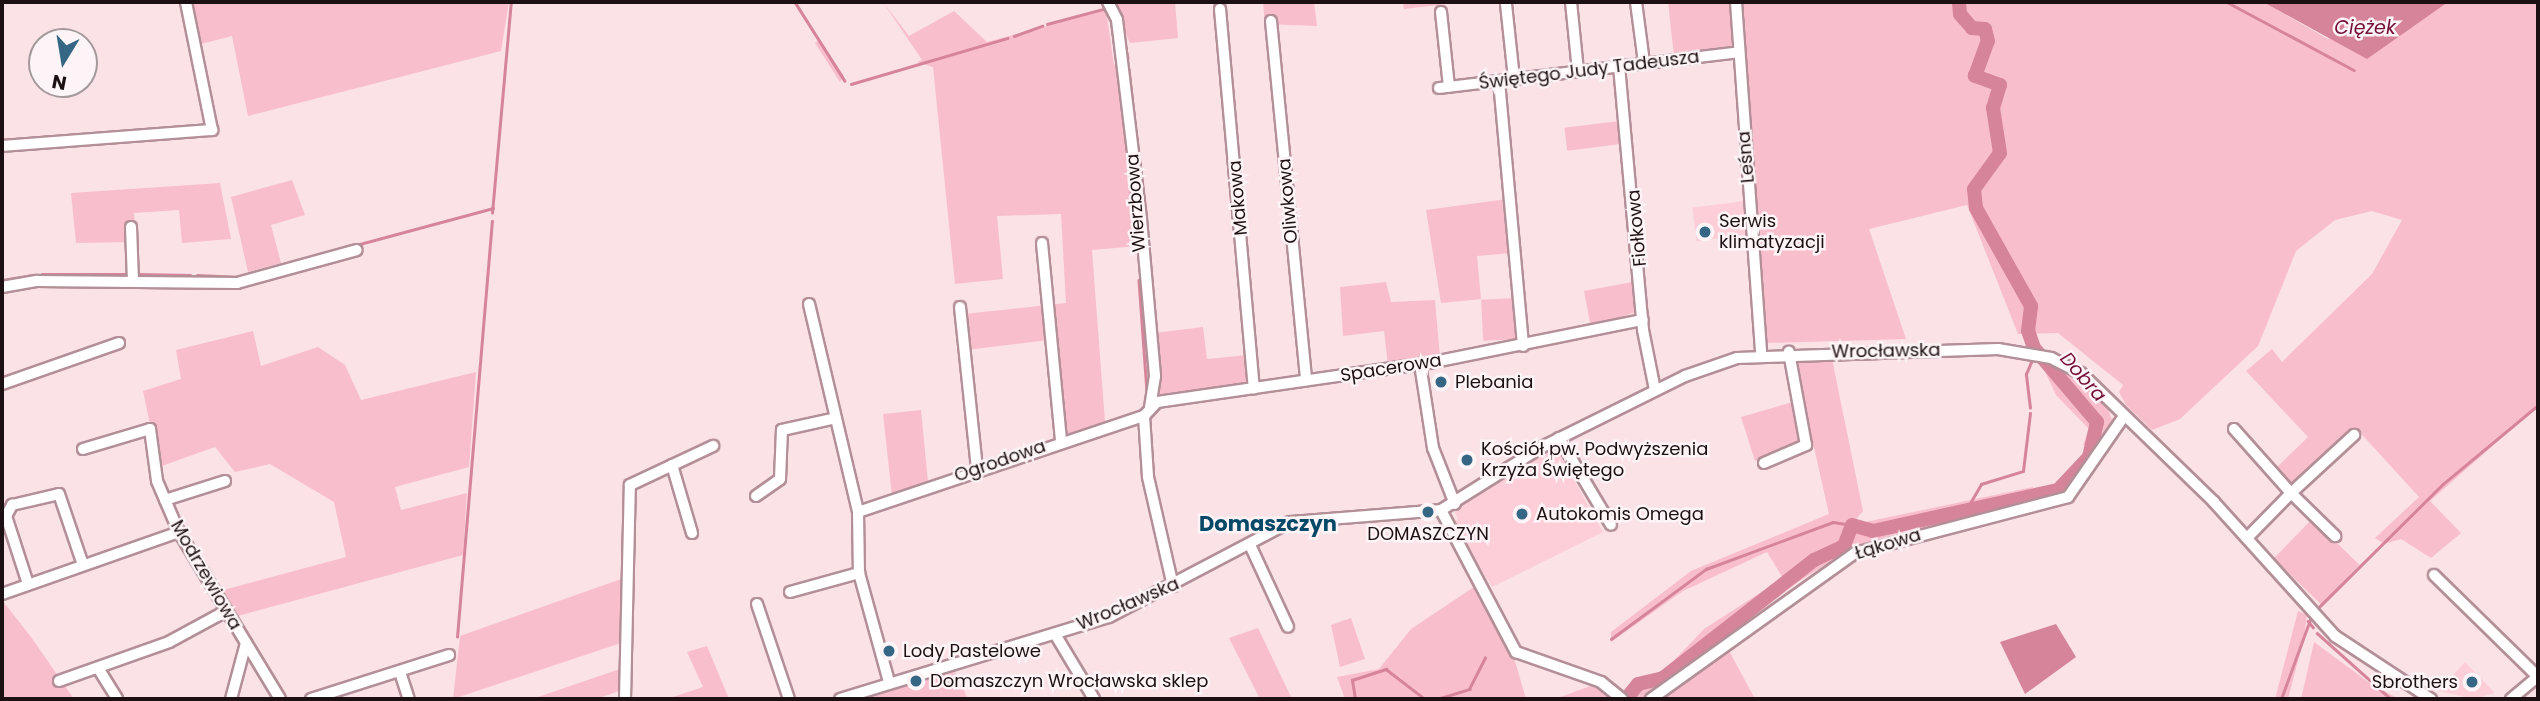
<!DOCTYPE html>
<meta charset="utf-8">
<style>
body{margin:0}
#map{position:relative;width:2540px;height:701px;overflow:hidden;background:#fae2e7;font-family:Poppins,sans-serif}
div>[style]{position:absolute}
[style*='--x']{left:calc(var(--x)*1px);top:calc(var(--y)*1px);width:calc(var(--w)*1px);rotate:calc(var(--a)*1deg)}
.built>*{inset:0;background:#fdced8;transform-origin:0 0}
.green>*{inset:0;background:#f9becc;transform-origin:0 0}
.water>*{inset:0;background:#d68499}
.stream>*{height:2.5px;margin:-1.25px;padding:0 1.25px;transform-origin:1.25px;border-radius:1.25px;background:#d68499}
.river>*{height:14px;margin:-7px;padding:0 7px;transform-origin:7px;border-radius:7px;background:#d68499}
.roads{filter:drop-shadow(2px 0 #b38f97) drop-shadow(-2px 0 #b38f97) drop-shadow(0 2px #b38f97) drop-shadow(0 -2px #b38f97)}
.minor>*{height:10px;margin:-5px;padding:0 5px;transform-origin:5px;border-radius:5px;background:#fff}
.dots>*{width:19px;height:19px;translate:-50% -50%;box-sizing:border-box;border:4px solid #fcf4f6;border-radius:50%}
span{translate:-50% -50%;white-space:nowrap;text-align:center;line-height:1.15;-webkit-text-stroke:5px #fcf4f6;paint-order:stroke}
.street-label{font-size:18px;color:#1d1013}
.poi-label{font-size:18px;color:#1d1013}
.left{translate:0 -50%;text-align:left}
.right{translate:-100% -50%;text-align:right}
.water-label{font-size:19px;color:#741038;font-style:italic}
.quarter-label{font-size:21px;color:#054867;font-weight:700}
.frame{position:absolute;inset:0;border:4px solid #1d1013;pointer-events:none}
.north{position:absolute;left:28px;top:28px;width:70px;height:70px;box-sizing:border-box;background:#fcf4f6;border:2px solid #a3999b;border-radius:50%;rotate:191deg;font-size:19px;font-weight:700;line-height:28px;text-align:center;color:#1d1013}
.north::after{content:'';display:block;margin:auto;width:24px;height:32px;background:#356784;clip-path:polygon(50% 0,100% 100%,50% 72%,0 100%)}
</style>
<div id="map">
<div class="built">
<div style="left:1745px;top:201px;width:34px;height:53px;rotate:83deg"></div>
<div style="clip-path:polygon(1555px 446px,1603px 532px,1492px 587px,1452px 523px,1458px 519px,1454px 511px)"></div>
<div style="clip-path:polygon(2465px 662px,2495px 693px,2474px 699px,2439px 691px)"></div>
</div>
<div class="green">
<div style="clip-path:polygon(509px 2px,501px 51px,248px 116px,232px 36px,197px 45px,189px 3px)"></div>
<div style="clip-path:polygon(883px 2px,909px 36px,954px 11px,987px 42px,1106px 10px,1114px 65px,1119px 64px,1138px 246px,1092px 250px,1105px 422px,1065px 435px,1056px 339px,966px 350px,964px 314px,1066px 303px,1061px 214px,997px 216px,1003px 279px,955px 284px,933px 67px,917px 62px,922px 60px)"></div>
<div style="clip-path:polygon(1111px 2px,1175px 2px,1178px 38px,1130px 43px)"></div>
<div style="clip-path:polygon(1263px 2px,1314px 2px,1317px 26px,1265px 24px)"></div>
<div style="clip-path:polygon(1403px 2px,1464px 2px,1404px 9px)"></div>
<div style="clip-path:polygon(1668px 2px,1733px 2px,1735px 47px,1674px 56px)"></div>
<div style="clip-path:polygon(1740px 2px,2263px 2px,2328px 39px,2401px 33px,2448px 2px,2538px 2px,2538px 406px,2430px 501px,2461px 533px,2431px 558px,2401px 539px,2384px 544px,2375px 538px,2419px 497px,2356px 428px,2290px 485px,2274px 470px,2308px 437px,2246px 371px,2272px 349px,2282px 362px,2372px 274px,2402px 220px,2372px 211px,2335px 220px,2296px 251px,2258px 346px,2180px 419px,2152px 430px,2126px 405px,2119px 392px,2123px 385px,2058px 333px,2018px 334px,1967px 205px,1869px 229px,1906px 339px,1765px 343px)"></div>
<div style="clip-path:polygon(820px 40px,844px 76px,840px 82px,815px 43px)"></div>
<div style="left:1620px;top:121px;width:23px;height:56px;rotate:83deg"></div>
<div style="clip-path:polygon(292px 180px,305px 215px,271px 225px,281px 263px,248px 272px,231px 197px)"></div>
<div style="clip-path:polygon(220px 183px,231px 239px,182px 243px,179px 210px,134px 213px,136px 242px,76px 243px,71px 193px)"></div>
<div style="clip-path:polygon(1507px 199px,1512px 253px,1477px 256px,1481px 299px,1441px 303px,1426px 210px)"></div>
<div style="clip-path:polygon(1386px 282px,1391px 302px,1435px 300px,1440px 357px,1388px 365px,1384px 331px,1343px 336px,1340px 287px)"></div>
<div style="clip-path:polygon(1632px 282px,1638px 286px,1641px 310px,1591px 328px,1584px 291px)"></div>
<div style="left:1516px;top:298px;width:41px;height:35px;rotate:87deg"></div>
<div style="clip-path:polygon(1203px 327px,1207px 359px,1248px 355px,1250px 386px,1160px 399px,1155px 333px)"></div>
<div style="clip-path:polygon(253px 331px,261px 366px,318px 347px,345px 365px,361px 400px,476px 372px,469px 467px,395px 487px,401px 510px,467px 493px,463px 555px,234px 617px,220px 591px,346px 557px,334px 502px,270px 464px,235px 472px,215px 447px,159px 467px,143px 391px,181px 379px,176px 350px)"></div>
<div style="clip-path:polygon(1794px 359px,1832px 359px,1863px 511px,1851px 525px,2033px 487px,2030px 504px,1852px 548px,1790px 587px,1646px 699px,1626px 699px,1623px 692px,1634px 679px,1664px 671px,1704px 629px,1783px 578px,1767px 552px,1683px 591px,1611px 642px,1611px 632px,1691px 571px,1829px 514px)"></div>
<div style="clip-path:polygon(2040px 361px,2069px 371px,2107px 407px,2112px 420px,2097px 448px,2083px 445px,2089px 429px,2056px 395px)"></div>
<div style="clip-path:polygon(1793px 402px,1802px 440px,1755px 461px,1741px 417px)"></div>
<div style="clip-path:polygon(921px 410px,928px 482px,892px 496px,883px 414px)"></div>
<div style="left:2312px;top:519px;width:66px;height:55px;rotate:44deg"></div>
<div style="clip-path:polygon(624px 578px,624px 642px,453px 699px,460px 636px)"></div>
<div style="clip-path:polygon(1474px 587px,1512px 651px,1526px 699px,1345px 699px,1337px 677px,1379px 669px,1411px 629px)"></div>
<div style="clip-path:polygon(2px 600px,31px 637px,74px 699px,2px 699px)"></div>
<div style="clip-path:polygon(2298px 611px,2307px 615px,2304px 638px,2288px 699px,2275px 699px)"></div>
<div style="clip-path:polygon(1351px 618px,1365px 659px,1340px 667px,1331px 625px)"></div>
<div style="clip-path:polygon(1258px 628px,1292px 699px,1260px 699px,1229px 638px)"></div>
<div style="clip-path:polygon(2314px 642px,2371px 684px,2399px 699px,2301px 699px)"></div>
<div style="clip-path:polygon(707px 646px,729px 699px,667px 699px,703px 687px,687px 652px)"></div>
<div style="clip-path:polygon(1727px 647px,1755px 699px,1656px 699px)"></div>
<div style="clip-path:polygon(623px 668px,622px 690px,596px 699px,532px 699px)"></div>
<div style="clip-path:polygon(955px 672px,968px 699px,865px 699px,868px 697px)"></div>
<div style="clip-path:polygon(1596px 684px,1614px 699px,1555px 699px)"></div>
</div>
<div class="water">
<div style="clip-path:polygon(2263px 2px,2448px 2px,2367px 59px)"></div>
<div style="clip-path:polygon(2056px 624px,2076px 657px,2025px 694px,2000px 642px)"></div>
</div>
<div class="stream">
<div style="--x:795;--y:2;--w:93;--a:57.7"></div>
<div style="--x:1116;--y:2;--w:57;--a:77.9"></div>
<div style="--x:2227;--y:2;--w:144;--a:28.2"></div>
<div style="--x:1111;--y:18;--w:52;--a:82.3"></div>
<div style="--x:1047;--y:24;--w:62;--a:-14.9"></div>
<div style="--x:1014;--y:36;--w:30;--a:-20"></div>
<div style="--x:1129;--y:69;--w:56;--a:83.9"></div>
<div style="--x:851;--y:84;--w:163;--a:-16.4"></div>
<div style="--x:1127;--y:146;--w:100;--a:84.9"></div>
<div style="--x:492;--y:213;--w:212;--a:-84.9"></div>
<div style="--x:293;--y:262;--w:207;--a:-15.1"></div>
<div style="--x:42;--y:274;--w:86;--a:0"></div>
<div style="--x:137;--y:274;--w:53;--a:1.1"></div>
<div style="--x:197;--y:275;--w:43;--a:2.7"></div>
<div style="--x:2;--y:280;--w:30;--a:-9"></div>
<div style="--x:1139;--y:280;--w:112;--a:85.9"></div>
<div style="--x:2030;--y:408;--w:34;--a:-97"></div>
<div style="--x:2026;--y:374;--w:15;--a:-67"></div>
<div style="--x:1969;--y:505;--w:24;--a:-60"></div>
<div style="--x:1981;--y:484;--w:44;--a:-17.2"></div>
<div style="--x:2023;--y:471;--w:58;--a:-83.1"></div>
<div style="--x:2317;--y:609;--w:177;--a:-44.8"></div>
<div style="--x:2443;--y:484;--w:124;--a:-39.7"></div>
<div style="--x:2308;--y:621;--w:8;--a:50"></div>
<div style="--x:2317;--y:633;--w:99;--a:41.7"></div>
<div style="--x:457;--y:637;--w:417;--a:-85.2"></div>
<div style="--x:1611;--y:639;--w:118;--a:-36.4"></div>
<div style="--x:1706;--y:569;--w:135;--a:-20.3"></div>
<div style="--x:1833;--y:522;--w:19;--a:9"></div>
<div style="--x:1355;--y:699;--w:19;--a:-99"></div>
<div style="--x:1352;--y:680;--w:36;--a:-18"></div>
<div style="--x:1386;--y:669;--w:49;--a:37.6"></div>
<div style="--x:1437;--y:699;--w:34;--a:-17"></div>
<div style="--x:1469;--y:689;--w:35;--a:-63"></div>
<div style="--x:2281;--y:699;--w:87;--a:-69.9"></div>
</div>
<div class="river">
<div style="--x:1626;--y:699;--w:19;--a:-51"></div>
<div style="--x:1638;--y:684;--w:26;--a:-13"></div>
<div style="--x:1663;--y:678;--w:192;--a:-38"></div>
<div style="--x:1814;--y:560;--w:33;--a:-25"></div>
<div style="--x:1844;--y:546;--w:22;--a:-69"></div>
<div style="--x:1852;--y:525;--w:22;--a:16"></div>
<div style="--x:1873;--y:531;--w:189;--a:-12.5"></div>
<div style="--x:2058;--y:490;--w:45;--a:-46.8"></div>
<div style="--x:2089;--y:457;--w:36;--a:-77"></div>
<div style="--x:2097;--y:422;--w:97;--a:-130.4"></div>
<div style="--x:2034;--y:348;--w:18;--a:-109"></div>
<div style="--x:2028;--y:331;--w:25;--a:-83"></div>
<div style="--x:2031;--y:306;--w:112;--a:-119.3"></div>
<div style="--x:1976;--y:208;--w:19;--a:-96"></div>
<div style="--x:1974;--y:189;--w:44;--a:-54.2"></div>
<div style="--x:2000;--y:153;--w:46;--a:-98.8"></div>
<div style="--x:1993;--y:108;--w:24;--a:-73"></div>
<div style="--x:2000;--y:85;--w:27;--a:-160"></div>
<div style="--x:1975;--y:76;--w:37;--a:-70"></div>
<div style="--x:1988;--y:41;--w:12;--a:-104"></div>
<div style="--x:1985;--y:29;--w:13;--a:-176"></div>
<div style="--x:1972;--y:28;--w:18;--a:-131"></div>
<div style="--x:1960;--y:14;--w:12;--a:-95"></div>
</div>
<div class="roads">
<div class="minor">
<div style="--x:1108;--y:2;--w:20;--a:63"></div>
<div style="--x:1117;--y:20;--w:200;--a:83.1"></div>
<div style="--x:1141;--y:219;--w:158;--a:84.9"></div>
<div style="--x:1155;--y:376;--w:31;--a:99"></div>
<div style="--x:1571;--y:2;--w:69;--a:84.2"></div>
<div style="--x:1636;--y:2;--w:62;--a:82.5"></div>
<div style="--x:1736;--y:2;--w:352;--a:85.9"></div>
<div style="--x:1506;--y:4;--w:75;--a:83.9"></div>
<div style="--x:1220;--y:9;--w:381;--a:84.9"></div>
<div style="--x:1441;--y:12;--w:75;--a:83.9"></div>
<div style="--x:1271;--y:21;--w:361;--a:84.4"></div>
<div style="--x:1619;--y:66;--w:265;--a:84.8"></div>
<div style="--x:1643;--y:330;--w:61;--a:78.7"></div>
<div style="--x:1499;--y:81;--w:266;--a:84.8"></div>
<div style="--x:1439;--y:88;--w:302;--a:-6.8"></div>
<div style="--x:2;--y:146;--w:211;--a:-4.4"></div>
<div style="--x:212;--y:130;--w:131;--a:-101.5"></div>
<div style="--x:131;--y:227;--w:54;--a:87.9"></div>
<div style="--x:1042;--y:243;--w:199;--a:84.5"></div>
<div style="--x:2;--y:287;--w:36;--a:-10"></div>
<div style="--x:37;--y:281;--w:200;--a:0.6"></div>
<div style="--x:237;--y:283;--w:124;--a:-15.4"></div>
<div style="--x:809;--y:304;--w:214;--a:76.7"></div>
<div style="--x:858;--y:512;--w:61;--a:89.1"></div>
<div style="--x:859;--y:573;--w:113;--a:74.6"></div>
<div style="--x:960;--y:307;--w:162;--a:84"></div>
<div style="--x:1420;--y:364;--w:85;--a:81.2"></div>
<div style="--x:1433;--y:448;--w:60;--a:68.6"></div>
<div style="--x:2;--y:384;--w:124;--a:-19.3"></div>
<div style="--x:1144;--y:416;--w:19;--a:-47"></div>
<div style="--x:1157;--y:402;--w:275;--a:-8.2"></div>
<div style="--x:1429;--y:363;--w:218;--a:-11.4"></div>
<div style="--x:1144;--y:416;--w:61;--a:86.2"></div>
<div style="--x:1148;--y:477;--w:112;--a:77.1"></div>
<div style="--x:2234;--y:429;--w:86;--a:48.3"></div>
<div style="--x:2291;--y:493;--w:86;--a:-42.6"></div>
<div style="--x:1559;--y:438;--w:101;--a:59.1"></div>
<div style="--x:83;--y:449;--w:70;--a:-16.6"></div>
<div style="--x:150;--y:429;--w:52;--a:82.3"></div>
<div style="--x:157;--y:481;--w:56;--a:66.7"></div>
<div style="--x:179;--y:532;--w:195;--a:58.8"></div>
<div style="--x:1764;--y:463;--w:46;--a:-23.2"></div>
<div style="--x:1806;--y:445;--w:95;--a:-100.4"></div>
<div style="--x:672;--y:465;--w:71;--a:73.6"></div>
<div style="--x:756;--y:496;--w:29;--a:-35"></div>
<div style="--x:780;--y:479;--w:49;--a:-87.7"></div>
<div style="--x:782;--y:430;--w:55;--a:-12.5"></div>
<div style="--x:165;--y:500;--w:63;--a:-17.6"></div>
<div style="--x:1441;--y:510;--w:161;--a:62.2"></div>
<div style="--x:1516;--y:652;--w:90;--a:19.4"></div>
<div style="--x:1601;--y:682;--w:27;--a:39"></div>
<div style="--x:858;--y:512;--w:302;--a:-18.6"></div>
<div style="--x:2247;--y:538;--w:63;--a:-45.6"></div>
<div style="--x:2291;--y:493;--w:62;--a:44.3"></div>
<div style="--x:1250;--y:545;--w:90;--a:65.1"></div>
<div style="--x:2434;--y:575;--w:146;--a:44.4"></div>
<div style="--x:28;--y:584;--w:71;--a:-107.9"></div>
<div style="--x:6;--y:516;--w:13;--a:-61"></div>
<div style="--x:12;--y:505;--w:48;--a:-13.2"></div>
<div style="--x:59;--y:494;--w:75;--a:71.3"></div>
<div style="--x:790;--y:592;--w:72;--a:-15.4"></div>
<div style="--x:2;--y:594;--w:188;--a:-19.3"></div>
<div style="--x:757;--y:604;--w:100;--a:71.4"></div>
<div style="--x:1055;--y:634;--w:76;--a:59"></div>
<div style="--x:98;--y:668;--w:36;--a:58"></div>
<div style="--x:400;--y:672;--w:28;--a:72"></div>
<div style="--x:59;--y:681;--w:117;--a:-19.5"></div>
<div style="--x:169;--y:642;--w:65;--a:-28.5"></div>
<div style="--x:231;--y:699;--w:58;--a:-75"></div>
<div style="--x:311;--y:699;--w:145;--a:-17.7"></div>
<div style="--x:625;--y:699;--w:214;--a:-88.7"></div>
<div style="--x:630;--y:485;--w:92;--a:-25.2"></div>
<div style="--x:840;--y:699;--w:281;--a:-17"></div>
<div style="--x:1109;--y:617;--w:204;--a:-27.7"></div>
<div style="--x:1290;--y:522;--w:151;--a:-4.5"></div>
<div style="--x:1441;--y:510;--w:119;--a:-32"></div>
<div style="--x:1542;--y:447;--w:160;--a:-26.4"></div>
<div style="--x:1685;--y:376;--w:55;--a:-19.1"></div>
<div style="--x:1737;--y:358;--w:261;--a:-2"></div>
<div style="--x:1998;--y:349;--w:54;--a:9.6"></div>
<div style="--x:2051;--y:358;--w:34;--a:27"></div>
<div style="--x:2081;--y:373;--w:185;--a:44.1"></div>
<div style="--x:2214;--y:502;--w:181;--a:47.9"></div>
<div style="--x:2335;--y:636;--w:115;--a:33.3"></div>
<div style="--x:1651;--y:699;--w:251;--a:-35.6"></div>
<div style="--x:1855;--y:553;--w:220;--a:-14.7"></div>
<div style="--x:2068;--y:497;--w:98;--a:-55.3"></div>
<div style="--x:2511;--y:699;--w:35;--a:-40"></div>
</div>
</div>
<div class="dots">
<div style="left:1705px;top:232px;background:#356784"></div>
<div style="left:1441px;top:382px;background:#356784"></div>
<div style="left:1467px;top:460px;background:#356784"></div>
<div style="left:1428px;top:512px;background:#356784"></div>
<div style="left:1522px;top:514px;background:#356784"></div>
<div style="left:889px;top:651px;background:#356784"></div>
<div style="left:916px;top:681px;background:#356784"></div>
<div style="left:2472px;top:682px;background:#356784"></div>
</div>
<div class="street-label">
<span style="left:1589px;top:70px;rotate:-7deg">Świętego Judy Tadeusza</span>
<span style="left:1746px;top:157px;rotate:-95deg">Leśna</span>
<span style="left:1238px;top:198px;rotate:-95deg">Makowa</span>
<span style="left:1288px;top:201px;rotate:-95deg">Oliwkowa</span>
<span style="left:1136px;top:203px;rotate:-94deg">Wierzbowa</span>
<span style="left:1637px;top:228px;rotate:-95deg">Fiołkowa</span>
<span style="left:1886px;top:351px;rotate:-1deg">Wrocławska</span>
<span style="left:1391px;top:368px;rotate:-9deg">Spacerowa</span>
<span style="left:1000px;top:461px;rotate:-19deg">Ogrodowa</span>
<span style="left:1888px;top:544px;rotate:-17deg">Łąkowa</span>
<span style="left:206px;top:575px;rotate:60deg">Modrzewiowa</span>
<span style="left:1128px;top:604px;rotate:-23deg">Wrocławska</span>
</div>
<div class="poi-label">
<span class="left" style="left:1719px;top:232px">Serwis<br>klimatyzacji</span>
<span class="left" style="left:1455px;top:382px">Plebania</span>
<span class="left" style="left:1481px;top:460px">Kościół pw. Podwyższenia<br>Krzyża Świętego</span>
<span class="left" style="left:1536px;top:514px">Autokomis Omega</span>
<span style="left:1428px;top:534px">DOMASZCZYN</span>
<span class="left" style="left:903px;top:651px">Lody Pastelowe</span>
<span class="left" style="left:930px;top:681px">Domaszczyn Wrocławska sklep</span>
<span class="right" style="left:2458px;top:682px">Sbrothers</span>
</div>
<div class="water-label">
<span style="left:2365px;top:28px">Ciężek</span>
<span style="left:2083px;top:377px;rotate:49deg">Dobra</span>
</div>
<div class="quarter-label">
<span style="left:1268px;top:524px">Domaszczyn</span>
</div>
<div class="frame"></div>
<div class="north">N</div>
</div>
